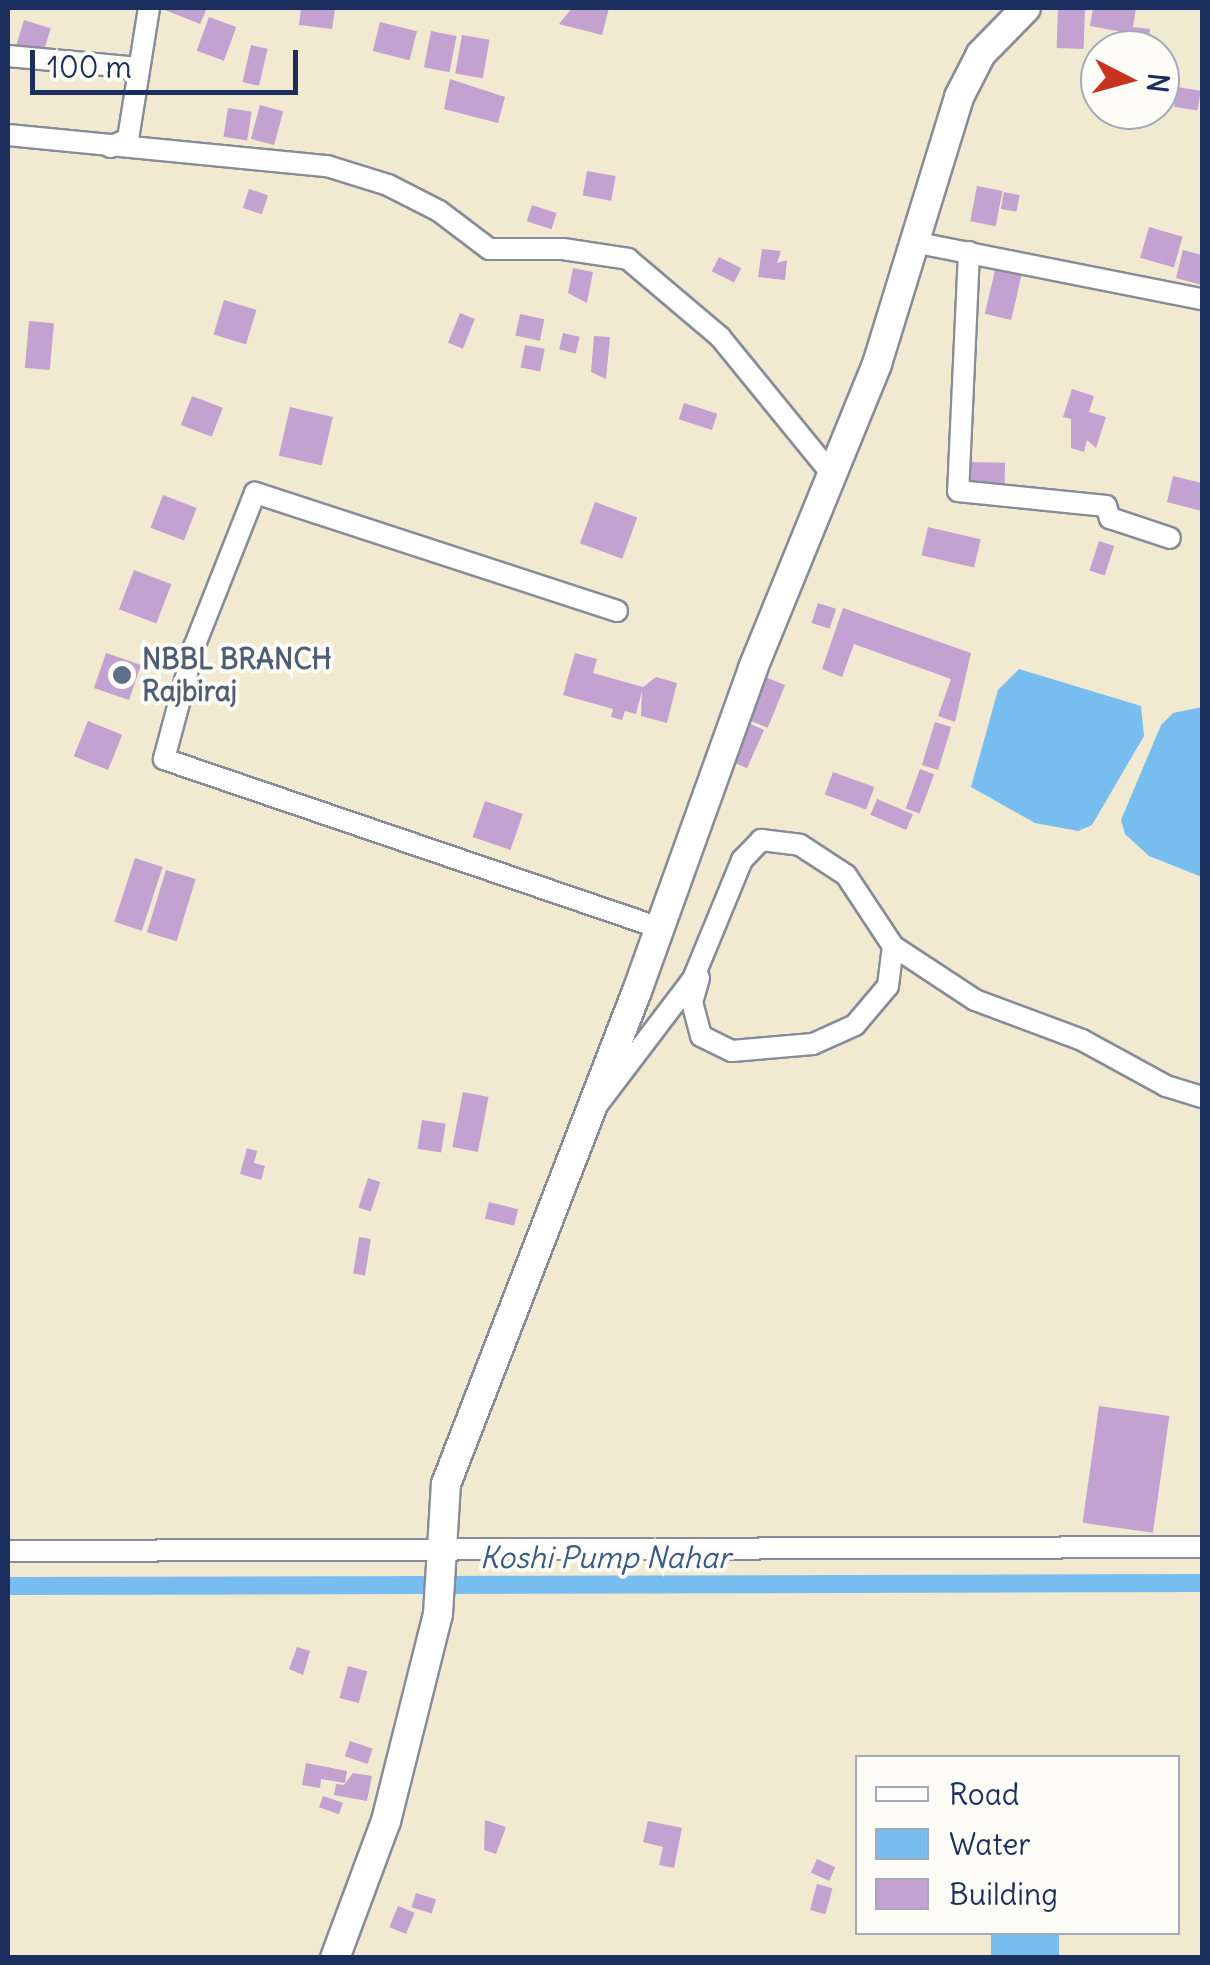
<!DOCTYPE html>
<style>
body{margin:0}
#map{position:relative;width:1210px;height:1965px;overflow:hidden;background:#f1ead1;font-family:Delius,sans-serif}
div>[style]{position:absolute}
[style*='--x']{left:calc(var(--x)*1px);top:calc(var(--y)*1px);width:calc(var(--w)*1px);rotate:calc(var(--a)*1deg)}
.water>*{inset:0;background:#78bdef;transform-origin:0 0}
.canal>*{height:18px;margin:-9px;padding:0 9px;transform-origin:9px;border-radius:9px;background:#78bdef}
.building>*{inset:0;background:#c3a1d1;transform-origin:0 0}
.roads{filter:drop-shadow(2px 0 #868c98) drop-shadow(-2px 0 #868c98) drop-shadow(0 2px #868c98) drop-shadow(0 -2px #868c98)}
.minor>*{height:20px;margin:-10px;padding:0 10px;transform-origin:10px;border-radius:10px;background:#fff}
.tertiary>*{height:28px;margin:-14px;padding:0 14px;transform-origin:14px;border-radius:14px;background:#fff}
.dots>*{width:28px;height:28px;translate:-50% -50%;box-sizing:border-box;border:5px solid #fdfcf7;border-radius:50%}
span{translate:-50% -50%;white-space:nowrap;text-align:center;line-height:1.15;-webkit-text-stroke:8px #fdfcf7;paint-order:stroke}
.service-label{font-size:28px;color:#4e5e75;font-weight:700}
.left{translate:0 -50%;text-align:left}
.water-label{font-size:30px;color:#375a8a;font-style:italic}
.frame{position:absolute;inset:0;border:10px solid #1b2f5e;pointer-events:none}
.legend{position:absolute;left:855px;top:1755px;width:325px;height:180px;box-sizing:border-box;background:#fdfcf7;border:2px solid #a3aaba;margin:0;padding:12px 18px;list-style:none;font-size:30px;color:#1b2f5e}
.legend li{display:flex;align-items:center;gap:20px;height:50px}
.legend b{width:50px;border:2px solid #a3aaba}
.north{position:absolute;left:1080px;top:30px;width:100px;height:100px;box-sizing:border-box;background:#fdfcf7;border:2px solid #a3aaba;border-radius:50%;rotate:96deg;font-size:28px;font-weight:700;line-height:40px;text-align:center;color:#1b2f5e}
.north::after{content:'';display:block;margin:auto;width:35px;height:45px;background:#c8321e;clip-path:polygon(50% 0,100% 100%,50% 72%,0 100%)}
.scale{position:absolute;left:30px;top:50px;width:268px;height:45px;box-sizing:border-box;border:5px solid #1b2f5e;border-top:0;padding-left:12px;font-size:30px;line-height:35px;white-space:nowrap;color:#1b2f5e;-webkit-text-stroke:8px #fdfcf7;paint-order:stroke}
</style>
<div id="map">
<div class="water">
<div style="clip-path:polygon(1019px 669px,1141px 706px,1144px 736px,1092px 825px,1078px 831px,1035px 823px,971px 787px,998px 690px)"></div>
<div style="clip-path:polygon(1202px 707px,1202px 877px,1149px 856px,1125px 834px,1121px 820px,1161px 725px,1173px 713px)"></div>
<div style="left:991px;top:1933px;width:68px;height:25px"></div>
</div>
<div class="canal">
<div style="--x:8;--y:1586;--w:1194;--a:-0.14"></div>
</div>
<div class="building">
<div style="clip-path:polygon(160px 8px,207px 8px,200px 24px)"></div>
<div style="clip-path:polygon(301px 8px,335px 8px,332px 29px,299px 25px)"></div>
<div style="clip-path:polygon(572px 8px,609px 8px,602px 35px,559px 24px)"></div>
<div style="left:1058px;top:8px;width:27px;height:40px;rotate:2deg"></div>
<div style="clip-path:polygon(1093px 8px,1136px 8px,1133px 27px,1150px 29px,1147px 50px,1131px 50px,1134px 34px,1090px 26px)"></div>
<div style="left:209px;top:17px;width:29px;height:36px;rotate:20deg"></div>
<div style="left:24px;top:20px;width:28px;height:30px;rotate:17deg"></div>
<div style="left:380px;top:22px;width:38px;height:30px;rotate:14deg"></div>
<div style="left:431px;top:31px;width:26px;height:37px;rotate:11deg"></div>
<div style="left:462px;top:35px;width:28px;height:39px;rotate:10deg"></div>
<div style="left:251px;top:45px;width:17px;height:38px;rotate:13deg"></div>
<div style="clip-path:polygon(450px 79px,505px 97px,498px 123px,444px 109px)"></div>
<div style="left:1177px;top:87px;width:24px;height:20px;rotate:9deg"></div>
<div style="left:260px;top:105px;width:24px;height:35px;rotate:15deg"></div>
<div style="left:228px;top:108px;width:24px;height:29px;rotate:9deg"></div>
<div style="left:587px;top:171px;width:29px;height:25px;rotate:10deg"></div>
<div style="left:977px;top:186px;width:26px;height:36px;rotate:11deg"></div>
<div style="left:249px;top:189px;width:20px;height:20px;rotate:18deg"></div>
<div style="left:1004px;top:192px;width:16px;height:17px;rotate:11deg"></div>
<div style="left:532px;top:205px;width:26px;height:17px;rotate:18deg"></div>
<div style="left:1149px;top:227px;width:35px;height:32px;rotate:16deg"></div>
<div style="clip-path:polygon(762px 249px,781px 251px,777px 263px,787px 260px,785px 280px,758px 277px)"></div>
<div style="clip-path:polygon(1183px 250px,1202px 255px,1202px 285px,1176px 278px)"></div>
<div style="left:719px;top:257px;width:25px;height:16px;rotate:27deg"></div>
<div style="clip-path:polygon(573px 268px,593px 272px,587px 303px,568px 293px)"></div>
<div style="left:995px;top:270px;width:27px;height:45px;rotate:13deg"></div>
<div style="left:224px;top:300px;width:34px;height:36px;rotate:17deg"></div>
<div style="left:460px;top:313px;width:16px;height:32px;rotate:22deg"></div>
<div style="left:520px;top:314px;width:25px;height:22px;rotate:12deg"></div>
<div style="left:29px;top:321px;width:25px;height:47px;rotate:5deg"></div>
<div style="left:563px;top:333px;width:17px;height:17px;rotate:13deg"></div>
<div style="clip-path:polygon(594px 336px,610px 337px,606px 379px,591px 372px)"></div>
<div style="left:525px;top:345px;width:20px;height:23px;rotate:11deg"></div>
<div style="clip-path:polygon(1072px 389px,1094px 396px,1089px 412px,1106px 417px,1096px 448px,1087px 440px,1084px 452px,1071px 448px,1071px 419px,1063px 417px)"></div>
<div style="left:192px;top:396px;width:33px;height:31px;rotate:21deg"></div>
<div style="left:684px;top:403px;width:35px;height:17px;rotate:18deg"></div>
<div style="left:290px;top:407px;width:44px;height:50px;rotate:13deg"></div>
<div style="left:965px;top:462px;width:40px;height:26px;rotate:1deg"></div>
<div style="clip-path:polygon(1173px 476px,1202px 483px,1202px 511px,1167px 502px)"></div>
<div style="left:163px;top:495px;width:36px;height:35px;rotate:21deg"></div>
<div style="left:595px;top:502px;width:45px;height:44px;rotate:20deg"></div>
<div style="left:928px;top:527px;width:54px;height:29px;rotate:13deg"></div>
<div style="left:1099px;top:541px;width:16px;height:31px;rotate:18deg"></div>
<div style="left:134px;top:570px;width:40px;height:42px;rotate:21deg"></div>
<div style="left:818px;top:603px;width:19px;height:21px;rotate:18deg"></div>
<div style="clip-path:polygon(843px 608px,971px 653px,955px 722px,938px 716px,951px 679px,854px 644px,842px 677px,822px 669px)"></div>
<div style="left:106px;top:653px;width:37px;height:37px;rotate:19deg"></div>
<div style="clip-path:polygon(575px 653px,597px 659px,593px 673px,643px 687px,656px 677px,677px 683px,667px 723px,641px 716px,642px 691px,636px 714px,625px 711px,622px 720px,611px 717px,613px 709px,563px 695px)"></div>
<div style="left:760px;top:675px;width:27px;height:46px;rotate:22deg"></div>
<div style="left:88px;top:721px;width:37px;height:38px;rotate:22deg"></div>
<div style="left:744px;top:721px;width:22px;height:42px;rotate:24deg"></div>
<div style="left:935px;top:722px;width:17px;height:45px;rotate:17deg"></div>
<div style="left:920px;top:769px;width:15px;height:42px;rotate:20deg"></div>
<div style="left:833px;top:772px;width:44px;height:24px;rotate:20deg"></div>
<div style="left:877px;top:799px;width:39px;height:17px;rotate:23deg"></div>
<div style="left:485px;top:801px;width:40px;height:38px;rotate:19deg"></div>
<div style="left:135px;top:858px;width:29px;height:67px;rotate:18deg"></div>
<div style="left:166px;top:870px;width:31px;height:65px;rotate:17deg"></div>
<div style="left:463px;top:1092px;width:26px;height:56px;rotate:11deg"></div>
<div style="left:422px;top:1120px;width:24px;height:29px;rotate:9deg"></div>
<div style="clip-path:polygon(247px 1148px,257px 1151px,254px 1163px,265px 1166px,261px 1180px,240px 1174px)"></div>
<div style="left:368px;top:1178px;width:13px;height:31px;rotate:18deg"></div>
<div style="left:489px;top:1202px;width:30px;height:17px;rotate:14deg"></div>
<div style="left:359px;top:1237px;width:12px;height:37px;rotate:9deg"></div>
<div style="left:1099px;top:1406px;width:71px;height:118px;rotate:8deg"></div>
<div style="clip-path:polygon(297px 1647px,310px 1651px,303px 1675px,289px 1669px)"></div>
<div style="left:348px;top:1666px;width:20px;height:33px;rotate:15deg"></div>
<div style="left:350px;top:1741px;width:24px;height:16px;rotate:19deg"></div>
<div style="clip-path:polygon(306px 1763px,347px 1771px,345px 1783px,321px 1779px,320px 1788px,302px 1785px)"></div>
<div style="clip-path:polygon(353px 1773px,372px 1776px,367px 1801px,334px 1795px,336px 1784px,344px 1785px)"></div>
<div style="left:323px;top:1796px;width:21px;height:12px;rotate:19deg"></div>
<div style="clip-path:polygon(485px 1820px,506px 1827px,496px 1854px,484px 1850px)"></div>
<div style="clip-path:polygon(648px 1821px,682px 1828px,674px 1868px,659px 1865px,663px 1847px,643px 1842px)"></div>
<div style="left:817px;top:1859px;width:20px;height:15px;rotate:24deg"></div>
<div style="left:817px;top:1884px;width:16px;height:27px;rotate:15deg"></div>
<div style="left:416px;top:1893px;width:21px;height:15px;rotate:17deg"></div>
<div style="left:398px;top:1906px;width:18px;height:23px;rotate:22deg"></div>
</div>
<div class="roads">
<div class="minor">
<div style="--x:8;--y:56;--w:121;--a:5.2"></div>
<div style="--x:129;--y:67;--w:13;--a:48"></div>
<div style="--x:8;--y:135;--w:321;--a:5.6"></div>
<div style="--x:327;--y:166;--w:64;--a:17.3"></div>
<div style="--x:388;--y:185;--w:57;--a:27"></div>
<div style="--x:439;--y:211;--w:63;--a:37.2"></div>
<div style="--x:489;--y:249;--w:74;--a:0"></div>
<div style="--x:563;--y:249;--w:66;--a:8.7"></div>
<div style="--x:628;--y:259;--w:121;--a:40.3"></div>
<div style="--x:720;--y:337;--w:181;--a:50.8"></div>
<div style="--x:110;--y:147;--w:20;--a:-24"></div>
<div style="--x:128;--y:139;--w:133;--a:-80.9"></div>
<div style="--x:913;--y:242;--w:295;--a:11.2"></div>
<div style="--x:969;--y:252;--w:239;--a:92.6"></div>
<div style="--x:958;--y:491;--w:149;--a:5.8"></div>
<div style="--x:1106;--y:506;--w:13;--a:72"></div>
<div style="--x:1110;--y:518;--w:63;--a:18.4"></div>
<div style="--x:617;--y:611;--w:381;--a:-161.9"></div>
<div style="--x:255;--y:493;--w:166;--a:111.6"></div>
<div style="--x:194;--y:647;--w:116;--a:105"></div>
<div style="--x:164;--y:759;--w:521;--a:18.82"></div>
<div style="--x:699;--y:978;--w:25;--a:106"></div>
<div style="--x:692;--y:1002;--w:35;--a:75"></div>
<div style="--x:701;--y:1036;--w:34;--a:26"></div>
<div style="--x:732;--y:1051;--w:81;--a:-4.9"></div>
<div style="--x:813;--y:1044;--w:46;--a:-24.3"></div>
<div style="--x:855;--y:1025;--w:51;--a:-49.8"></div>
<div style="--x:888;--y:986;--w:40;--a:-82.9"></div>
<div style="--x:598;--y:1104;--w:157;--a:-52.8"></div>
<div style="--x:693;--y:979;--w:129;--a:-67.6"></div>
<div style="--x:742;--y:860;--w:28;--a:-46"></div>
<div style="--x:761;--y:840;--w:39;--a:7"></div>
<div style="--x:800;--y:845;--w:55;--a:33.1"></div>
<div style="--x:846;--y:875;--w:85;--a:56.5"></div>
<div style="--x:893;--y:946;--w:98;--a:33.4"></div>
<div style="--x:975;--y:1000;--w:114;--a:20.5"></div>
<div style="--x:1082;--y:1040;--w:96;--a:28.7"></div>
<div style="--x:1166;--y:1086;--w:38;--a:17"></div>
<div style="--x:8;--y:1551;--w:1194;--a:-0.19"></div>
</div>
<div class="tertiary">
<div style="--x:335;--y:1958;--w:146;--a:-69.6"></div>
<div style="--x:386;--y:1821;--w:213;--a:-75.9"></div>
<div style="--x:438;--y:1614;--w:130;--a:-86.5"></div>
<div style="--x:446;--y:1484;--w:529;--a:-68.82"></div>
<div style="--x:637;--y:991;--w:343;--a:-70.2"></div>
<div style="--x:753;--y:668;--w:328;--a:-67.8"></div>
<div style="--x:877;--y:364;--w:279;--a:-72.9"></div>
<div style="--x:959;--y:97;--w:48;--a:-62.9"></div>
<div style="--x:981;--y:54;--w:64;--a:-45.6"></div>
</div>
</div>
<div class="dots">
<div style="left:122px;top:675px;background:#5c6f8a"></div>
</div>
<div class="service-label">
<span class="left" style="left:142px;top:675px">NBBL BRANCH<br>Rajbiraj</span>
</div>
<div class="water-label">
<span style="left:605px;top:1557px">Koshi Pump Nahar</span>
</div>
<div class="frame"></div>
<ul class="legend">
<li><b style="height:12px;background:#fff"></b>Road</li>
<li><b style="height:28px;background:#78bdef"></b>Water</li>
<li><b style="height:28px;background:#c3a1d1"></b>Building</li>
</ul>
<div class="north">N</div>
<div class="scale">100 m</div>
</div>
